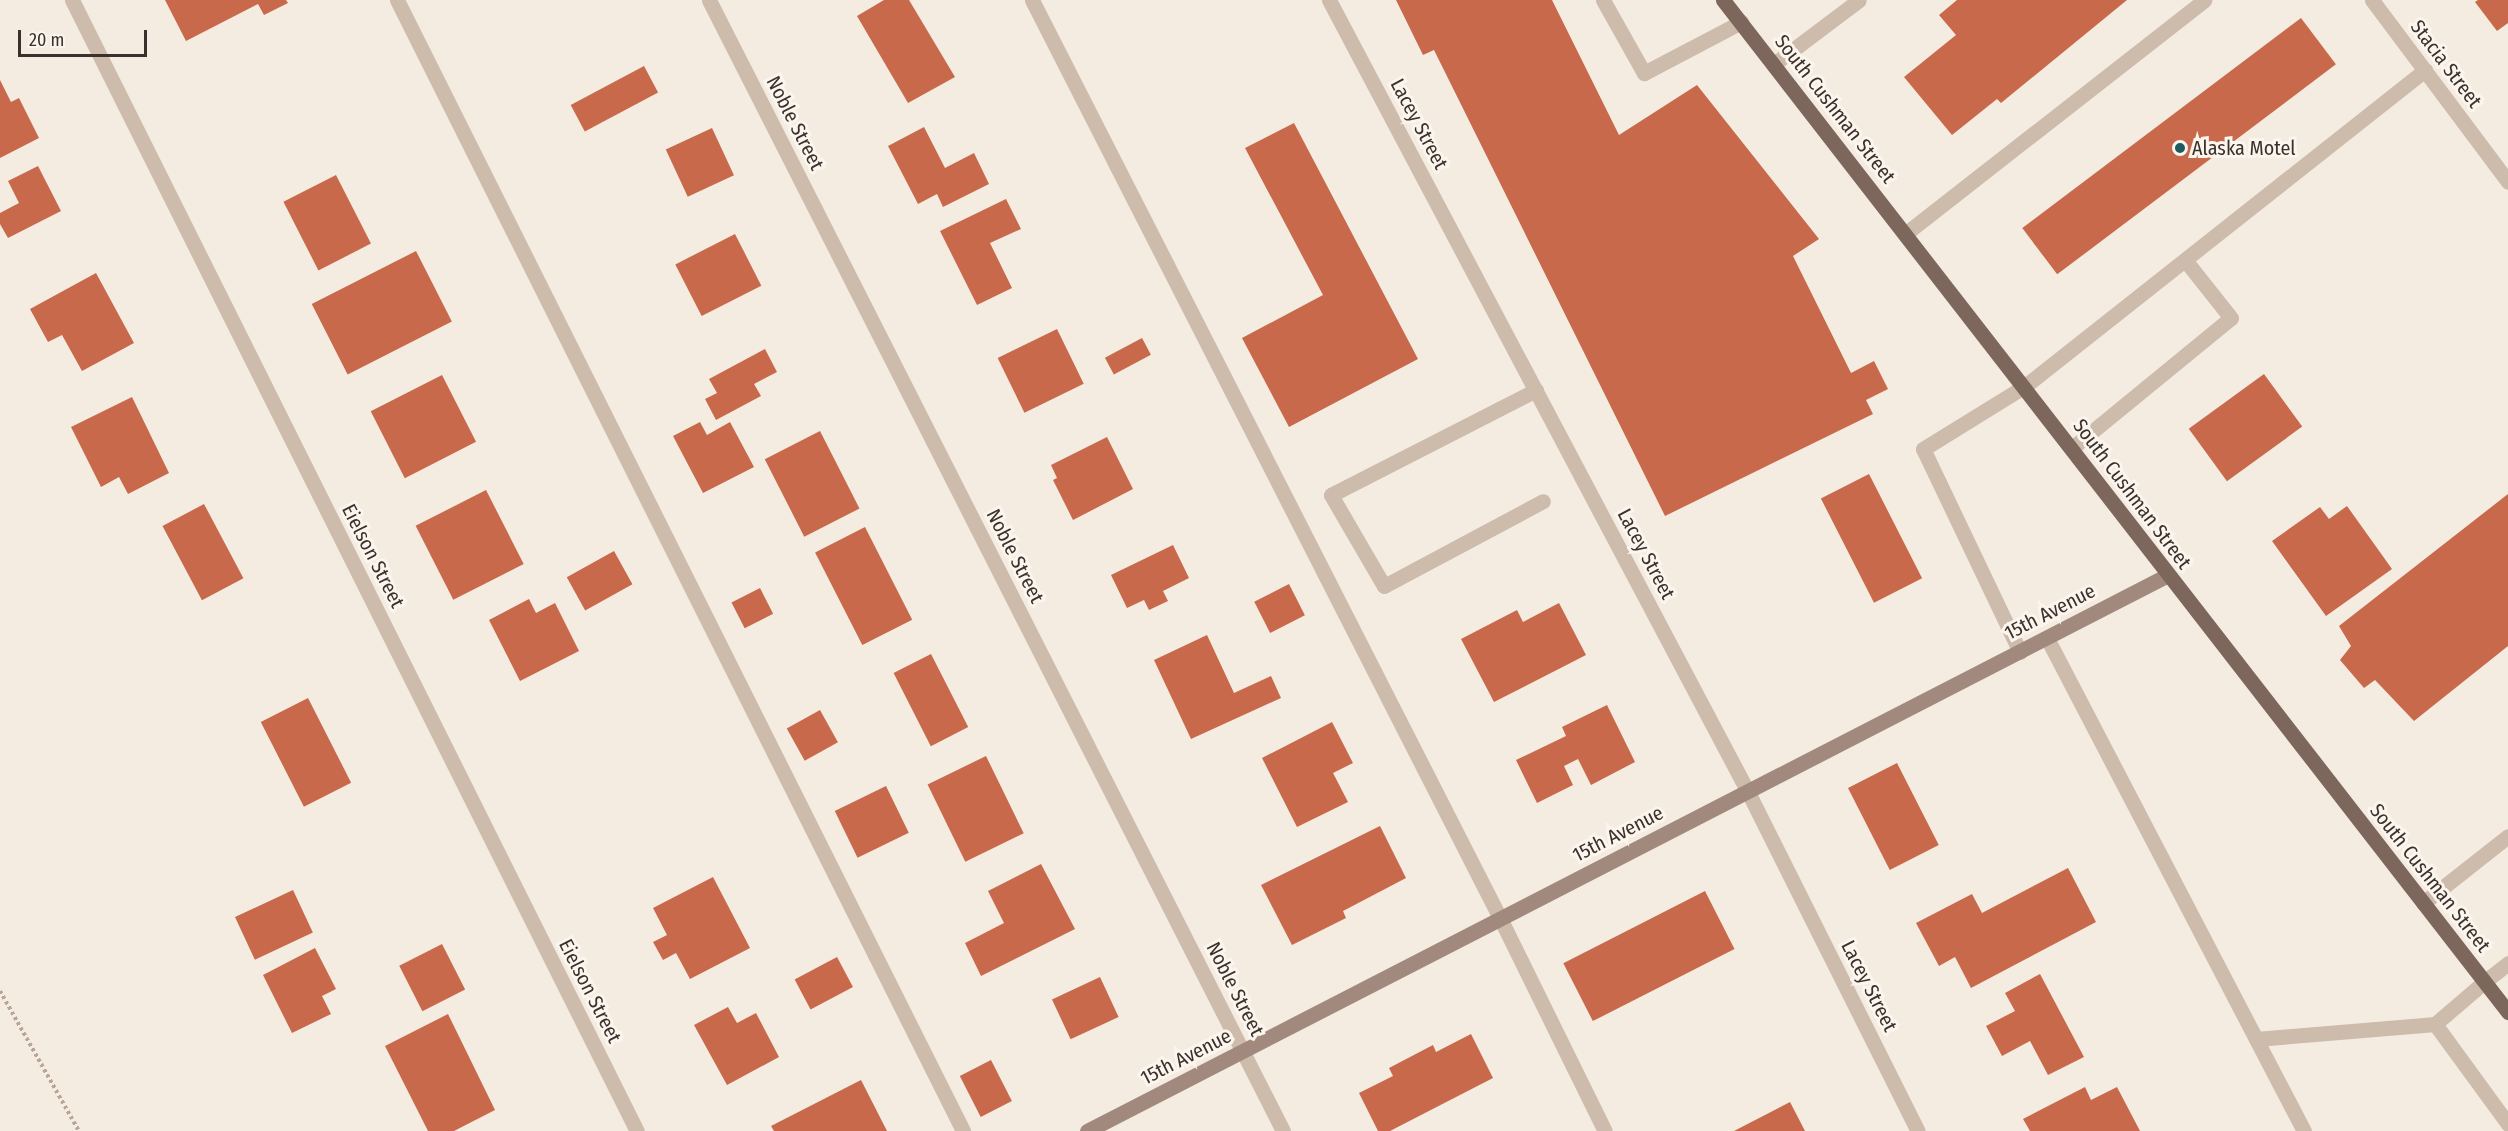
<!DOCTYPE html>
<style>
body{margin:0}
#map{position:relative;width:2508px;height:1131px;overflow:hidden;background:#f4ebe1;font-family:"Fira Sans Condensed",sans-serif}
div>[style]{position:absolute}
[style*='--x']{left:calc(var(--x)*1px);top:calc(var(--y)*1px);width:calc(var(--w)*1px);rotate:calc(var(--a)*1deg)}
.building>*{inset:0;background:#c8694b;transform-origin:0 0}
.path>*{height:4px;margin-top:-2px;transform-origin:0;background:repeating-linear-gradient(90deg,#b9a596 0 3px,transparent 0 6px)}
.lane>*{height:15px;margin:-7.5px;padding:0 7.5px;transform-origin:7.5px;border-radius:7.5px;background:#cdbbac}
.street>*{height:15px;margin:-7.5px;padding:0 7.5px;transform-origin:7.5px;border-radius:7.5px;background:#cdbbac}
.secondary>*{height:15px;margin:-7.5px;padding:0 7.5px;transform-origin:7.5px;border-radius:7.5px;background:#a18a7d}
.primary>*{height:15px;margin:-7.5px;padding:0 7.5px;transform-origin:7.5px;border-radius:7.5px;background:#7d675c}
.dots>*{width:16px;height:16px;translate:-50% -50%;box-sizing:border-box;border:3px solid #fbf5ee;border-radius:50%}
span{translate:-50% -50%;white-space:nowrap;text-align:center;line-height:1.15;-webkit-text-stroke:6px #fbf5ee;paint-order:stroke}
.street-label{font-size:20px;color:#3b302b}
.poi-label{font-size:20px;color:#3b302b}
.left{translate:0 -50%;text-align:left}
.scale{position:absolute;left:18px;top:30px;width:129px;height:27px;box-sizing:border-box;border:3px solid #3b302b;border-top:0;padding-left:8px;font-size:18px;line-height:21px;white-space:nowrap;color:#3b302b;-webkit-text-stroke:4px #fbf5ee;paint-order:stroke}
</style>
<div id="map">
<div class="building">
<div style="clip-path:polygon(165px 0,286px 0,288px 3px,264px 15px,258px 4px,186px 41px)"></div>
<div style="clip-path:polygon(884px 0,909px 0,955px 77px,908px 103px,857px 16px)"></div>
<div style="clip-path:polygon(1396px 0,1552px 0,1619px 135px,1697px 85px,1819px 239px,1793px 256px,1851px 373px,1874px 361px,1888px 389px,1866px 400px,1873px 414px,1665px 516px,1434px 50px,1423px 55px)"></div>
<div style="clip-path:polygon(1957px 0,2127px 0,2001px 103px,1997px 99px,1952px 135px,1904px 77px,1956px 35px,1939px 15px)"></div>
<div style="clip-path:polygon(2478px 0,2508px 0,2508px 23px,2497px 31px,2475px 2px)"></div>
<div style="left:2301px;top:18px;width:58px;height:349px;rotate:53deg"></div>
<div style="left:644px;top:66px;width:30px;height:83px;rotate:62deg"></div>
<div style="clip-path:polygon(0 80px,11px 102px,19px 98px,39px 138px,0 158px)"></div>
<div style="clip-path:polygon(1294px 123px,1418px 359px,1289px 427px,1242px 338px,1323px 295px,1245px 148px)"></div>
<div style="clip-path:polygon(924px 127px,945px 168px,974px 153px,989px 184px,943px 207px,937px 194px,918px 204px,888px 146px)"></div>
<div style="left:712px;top:128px;width:52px;height:51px;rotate:65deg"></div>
<div style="clip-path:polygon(38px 166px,61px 211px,8px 238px,0 224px,0 213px,19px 203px,8px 181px)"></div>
<div style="left:336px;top:175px;width:77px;height:59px;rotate:63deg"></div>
<div style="clip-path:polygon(1006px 199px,1021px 229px,990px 243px,1012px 288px,977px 305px,940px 231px)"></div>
<div style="left:735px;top:234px;width:58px;height:67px;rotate:63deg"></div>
<div style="left:416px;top:251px;width:79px;height:117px;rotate:63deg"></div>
<div style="clip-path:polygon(96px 273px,134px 343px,82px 371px,62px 335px,48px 342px,30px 309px)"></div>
<div style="left:1057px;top:329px;width:61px;height:66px;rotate:64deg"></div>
<div style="left:1142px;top:338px;width:19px;height:42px;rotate:62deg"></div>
<div style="clip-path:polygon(765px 349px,777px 372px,754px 384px,761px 396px,716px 420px,705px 399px,717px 393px,709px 379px)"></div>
<div style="left:2264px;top:374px;width:65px;height:93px;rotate:54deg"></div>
<div style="left:442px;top:375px;width:75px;height:80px;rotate:63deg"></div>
<div style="clip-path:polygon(132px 397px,169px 473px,128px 494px,119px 477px,101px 487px,71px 427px)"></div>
<div style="clip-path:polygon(700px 422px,707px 435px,730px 422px,754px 467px,703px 493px,673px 436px)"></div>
<div style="left:820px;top:431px;width:87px;height:62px;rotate:63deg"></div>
<div style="clip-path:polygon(1107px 437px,1133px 489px,1073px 520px,1053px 480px,1057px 478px,1051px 465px)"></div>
<div style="left:1869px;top:474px;width:117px;height:54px;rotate:63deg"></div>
<div style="left:486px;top:490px;width:83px;height:79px;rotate:63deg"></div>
<div style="clip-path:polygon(2508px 494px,2508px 646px,2414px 721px,2375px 680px,2364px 688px,2340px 660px,2351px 646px,2339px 626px)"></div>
<div style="left:204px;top:504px;width:84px;height:47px;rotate:62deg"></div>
<div style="clip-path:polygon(2347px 506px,2392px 569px,2326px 616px,2272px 541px,2320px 507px,2329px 519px)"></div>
<div style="left:865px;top:527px;width:104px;height:56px;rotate:63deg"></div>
<div style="clip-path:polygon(1173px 545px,1189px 578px,1163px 591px,1168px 601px,1149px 610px,1144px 600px,1127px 608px,1111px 575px)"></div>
<div style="left:614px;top:551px;width:38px;height:54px;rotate:61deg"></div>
<div style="left:1289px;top:584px;width:35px;height:39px;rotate:63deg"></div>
<div style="left:760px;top:588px;width:29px;height:32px;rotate:63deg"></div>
<div style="clip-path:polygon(529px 599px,536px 613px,555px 603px,579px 651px,520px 681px,489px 620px)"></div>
<div style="clip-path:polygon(1559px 603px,1586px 655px,1494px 702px,1461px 639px,1517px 610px,1523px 622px)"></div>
<div style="clip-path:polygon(1207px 635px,1234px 693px,1271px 676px,1281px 698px,1191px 739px,1154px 660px)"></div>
<div style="left:931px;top:654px;width:82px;height:42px;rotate:63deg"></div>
<div style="left:308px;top:698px;width:95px;height:53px;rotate:63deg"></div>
<div style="clip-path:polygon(1607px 705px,1635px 762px,1591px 785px,1578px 759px,1564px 766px,1573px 785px,1537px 803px,1516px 760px,1566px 736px,1562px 727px)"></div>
<div style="left:820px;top:710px;width:37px;height:38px;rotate:61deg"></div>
<div style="clip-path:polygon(1332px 722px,1353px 763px,1333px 773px,1348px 802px,1297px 827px,1262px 758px)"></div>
<div style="left:986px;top:756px;width:86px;height:65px;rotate:64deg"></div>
<div style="left:1897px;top:763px;width:92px;height:55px;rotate:63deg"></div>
<div style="left:886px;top:786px;width:52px;height:57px;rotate:64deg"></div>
<div style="clip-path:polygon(1380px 826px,1406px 878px,1343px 911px,1346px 918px,1292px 945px,1261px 885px)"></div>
<div style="clip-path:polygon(1041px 864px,1075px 929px,981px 976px,965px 943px,1004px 923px,988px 891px)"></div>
<div style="clip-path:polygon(2068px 868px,2096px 922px,1971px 988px,1955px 957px,1939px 966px,1916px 923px,1972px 894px,1982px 913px)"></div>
<div style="clip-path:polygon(713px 877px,750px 948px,690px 979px,676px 953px,663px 960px,653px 942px,667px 935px,653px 908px)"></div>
<div style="left:293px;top:890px;width:47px;height:64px;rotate:65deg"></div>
<div style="left:1705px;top:891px;width:65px;height:159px;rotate:63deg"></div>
<div style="left:442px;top:944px;width:51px;height:48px;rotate:63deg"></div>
<div style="clip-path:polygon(315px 948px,336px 989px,322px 996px,331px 1014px,292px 1033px,263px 975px)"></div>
<div style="left:837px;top:957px;width:34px;height:48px;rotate:62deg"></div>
<div style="clip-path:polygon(2040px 974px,2084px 1057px,2048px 1075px,2030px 1041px,2002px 1056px,1986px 1026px,2015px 1011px,2005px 993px)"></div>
<div style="left:1100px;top:977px;width:44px;height:53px;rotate:65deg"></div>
<div style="clip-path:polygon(728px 1007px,737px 1023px,756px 1013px,779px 1057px,727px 1085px,694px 1025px)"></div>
<div style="clip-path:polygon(448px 1014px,495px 1110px,454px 1131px,428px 1131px,385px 1046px)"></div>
<div style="clip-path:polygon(1471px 1034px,1493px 1078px,1390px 1131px,1378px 1131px,1359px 1093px,1393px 1076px,1389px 1068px,1433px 1045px,1436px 1052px)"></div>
<div style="left:991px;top:1060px;width:46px;height:35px;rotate:63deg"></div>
<div style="clip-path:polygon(861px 1080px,887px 1131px,774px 1131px,771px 1126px)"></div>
<div style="clip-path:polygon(2085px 1087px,2091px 1100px,2117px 1087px,2140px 1131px,2030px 1131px,2023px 1119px)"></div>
<div style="clip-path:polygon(1790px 1102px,1805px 1131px,1734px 1131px)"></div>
</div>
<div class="path">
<div style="--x:0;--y:991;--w:161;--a:60.6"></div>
</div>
<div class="lane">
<div style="--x:397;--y:0;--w:1265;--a:63.41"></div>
<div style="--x:1032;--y:0;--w:1030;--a:62.99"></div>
<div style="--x:1500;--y:918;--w:237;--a:63.8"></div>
<div style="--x:1603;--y:0;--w:84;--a:60.7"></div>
<div style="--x:1644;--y:73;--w:110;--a:-27.7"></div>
<div style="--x:1905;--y:234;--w:380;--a:-38"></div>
<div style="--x:1536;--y:390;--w:230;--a:152.9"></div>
<div style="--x:1331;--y:495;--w:105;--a:59.8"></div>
<div style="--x:1384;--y:586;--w:180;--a:-28.1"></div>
<div style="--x:2072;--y:448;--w:205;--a:-39.3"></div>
<div style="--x:2231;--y:318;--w:74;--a:-128.4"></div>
<div style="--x:2047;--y:638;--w:556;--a:62.47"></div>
<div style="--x:2020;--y:652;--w:225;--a:-115.5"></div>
<div style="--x:1923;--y:449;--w:120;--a:-31.7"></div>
<div style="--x:2025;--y:386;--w:510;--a:-38.31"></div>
<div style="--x:2423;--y:903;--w:108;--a:-38.2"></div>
<div style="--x:2435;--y:1024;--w:65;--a:-40.6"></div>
<div style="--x:2256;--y:1039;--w:180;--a:-4.8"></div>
<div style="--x:2435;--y:1024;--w:124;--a:53.9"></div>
</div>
<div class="street">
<div style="--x:72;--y:0;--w:1264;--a:63.46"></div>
<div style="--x:709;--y:0;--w:1268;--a:63.09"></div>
<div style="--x:1329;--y:0;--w:896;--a:62.12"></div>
<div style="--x:1748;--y:792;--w:379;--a:63.4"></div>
<div style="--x:2372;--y:0;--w:227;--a:53.2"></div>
<div style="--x:1774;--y:64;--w:106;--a:-37"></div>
<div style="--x:2484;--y:982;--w:31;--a:-38"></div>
</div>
<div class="secondary">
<div style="--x:1087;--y:1131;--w:1216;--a:-27.22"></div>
</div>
<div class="primary">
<div style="--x:1723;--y:0;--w:1281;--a:52.2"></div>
</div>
<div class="dots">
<div style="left:2180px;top:148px;background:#1f5a5e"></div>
</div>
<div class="street-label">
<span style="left:2446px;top:64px;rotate:53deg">Stacia Street</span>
<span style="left:1835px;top:109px;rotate:52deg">South Cushman Street</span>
<span style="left:795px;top:123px;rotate:63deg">Noble Street</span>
<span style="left:1419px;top:124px;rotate:62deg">Lacey Street</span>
<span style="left:2132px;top:494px;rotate:53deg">South Cushman Street</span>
<span style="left:1646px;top:554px;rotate:62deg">Lacey Street</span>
<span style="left:373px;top:556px;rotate:63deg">Eielson Street</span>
<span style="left:1015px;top:556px;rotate:63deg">Noble Street</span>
<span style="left:2050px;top:612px;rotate:-27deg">15th Avenue</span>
<span style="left:1618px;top:834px;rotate:-27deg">15th Avenue</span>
<span style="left:2430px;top:878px;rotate:52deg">South Cushman Street</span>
<span style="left:1869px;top:986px;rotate:63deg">Lacey Street</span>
<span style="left:1235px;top:989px;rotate:63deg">Noble Street</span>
<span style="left:590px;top:991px;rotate:63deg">Eielson Street</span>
<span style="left:1186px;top:1057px;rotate:-27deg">15th Avenue</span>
</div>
<div class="poi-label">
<span class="left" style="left:2192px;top:148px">Alaska Motel</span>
</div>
<div class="scale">20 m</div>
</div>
